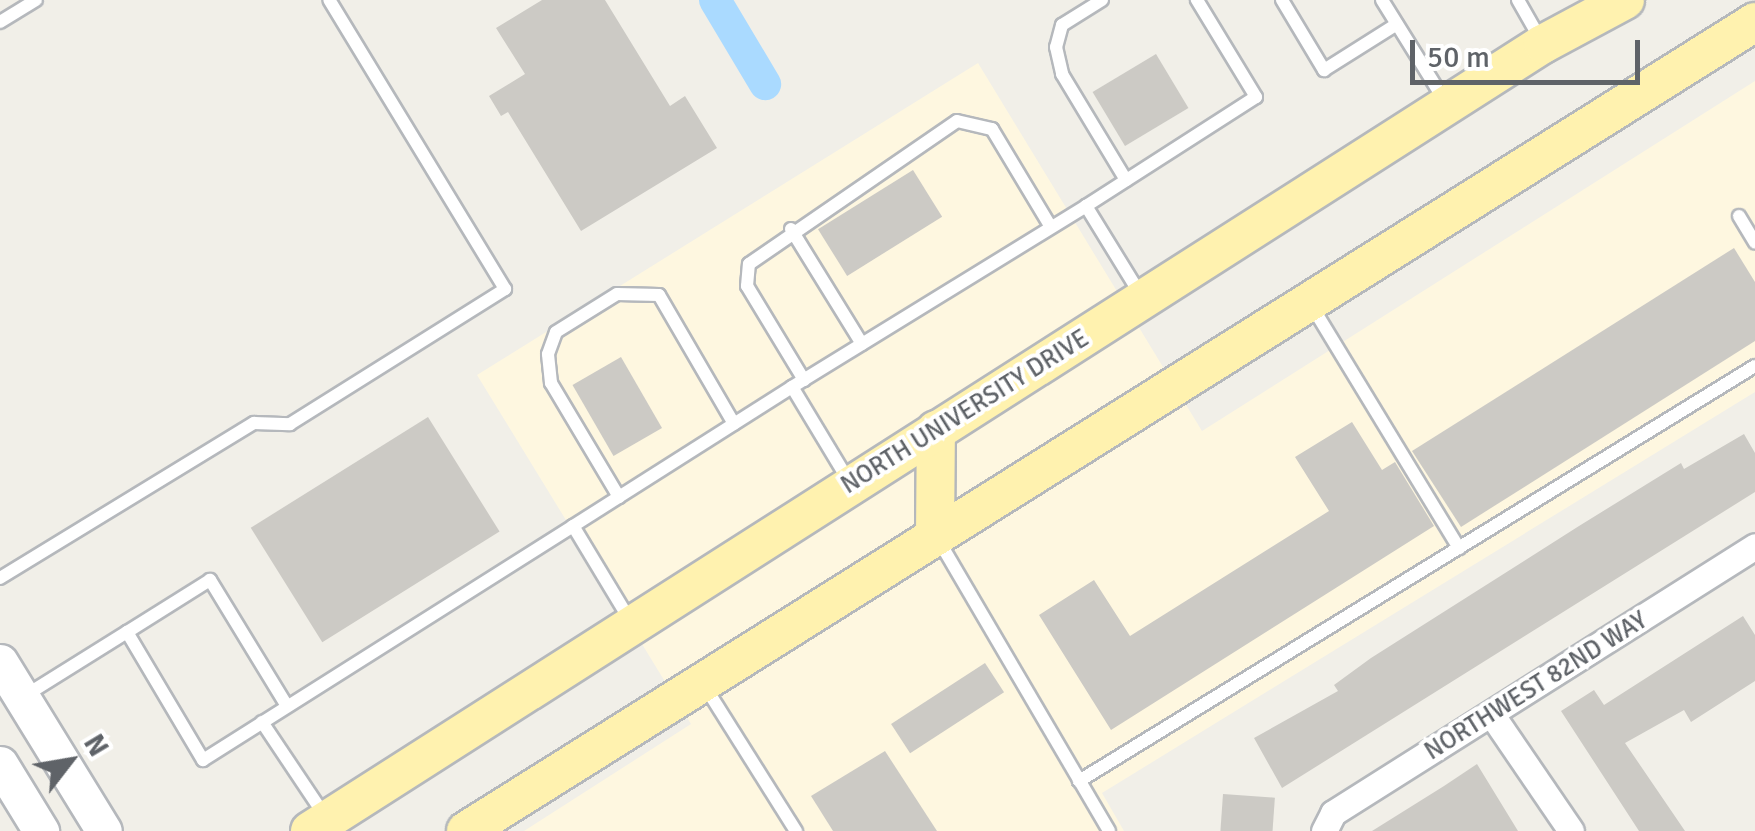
<!DOCTYPE html>
<style>
body{margin:0}
#map{position:relative;width:1755px;height:831px;overflow:hidden;background:#f1efe8;font-family:Signika,sans-serif}
div>[style]{position:absolute}
[style*='--x']{left:calc(var(--x)*1px);top:calc(var(--y)*1px);width:calc(var(--w)*1px);rotate:calc(var(--a)*1deg)}
.commercial>*{inset:0;background:#fef7e0}
.canal>*{height:32px;margin:-16px;padding:0 16px;transform-origin:16px;border-radius:16px;background:#aadaff}
.building>*{inset:0;background:#cccac5;transform-origin:0 0}
.roads{filter:drop-shadow(2px 0 #b5b8bc) drop-shadow(-2px 0 #b5b8bc) drop-shadow(0 2px #b5b8bc) drop-shadow(0 -2px #b5b8bc)}
.lane>*{height:12px;margin:-6px;padding:0 6px;transform-origin:6px;border-radius:6px;background:#fff}
.street>*{height:25px;margin:-12.5px;padding:0 12.5px;transform-origin:12.5px;border-radius:12.5px;background:#fff}
.secondary>*{height:35px;margin:-17.5px;padding:0 17.5px;transform-origin:17.5px;border-radius:17.5px;background:#fff}
.primary>*{height:38px;margin:-19px;padding:0 19px;transform-origin:19px;border-radius:19px;background:#fff2af}
span{translate:-50% -50%;white-space:nowrap;text-align:center;line-height:1.15;-webkit-text-stroke:8px #fff;paint-order:stroke}
.street-label{font-size:25px;color:#5f6368}
.north{position:absolute;left:20px;top:711px;width:100px;height:100px;-webkit-text-stroke:8px #fff;paint-order:stroke;rotate:59deg;font-size:28px;font-weight:700;line-height:40px;text-align:center;color:#5f6368}
.north::after{content:'';display:block;margin:auto;width:35px;height:45px;background:#5f6368;clip-path:polygon(50% 0,100% 100%,50% 72%,0 100%)}
.scale{position:absolute;left:1410px;top:40px;width:230px;height:45px;box-sizing:border-box;border:5px solid #5f6368;border-top:0;padding-left:12px;font-size:30px;line-height:35px;white-space:nowrap;color:#5f6368;-webkit-text-stroke:8px #fff;paint-order:stroke}
</style>
<div id="map">
<div class="commercial">
<div style="clip-path:polygon(978px 63px,1202px 431px,1755px 81px,1755px 392px,1102px 793px,1124px 831px,524px 831px,691px 724px,477px 375px)"></div>
</div>
<div class="canal">
<div style="--x:715;--y:0;--w:98;--a:59.2"></div>
</div>
<div class="building">
<div style="clip-path:polygon(542px 0,605px 0,670px 106px,685px 96px,717px 148px,581px 231px,508px 112px,501px 116px,489px 96px,525px 74px,496px 28px)"></div>
<div style="left:1156px;top:54px;width:63px;height:74px;rotate:59deg"></div>
<div style="left:913px;top:170px;width:55px;height:112px;rotate:58deg"></div>
<div style="clip-path:polygon(1734px 248px,1755px 282px,1755px 341px,1461px 527px,1412px 451px)"></div>
<div style="left:621px;top:357px;width:82px;height:56px;rotate:60deg"></div>
<div style="left:428px;top:417px;width:135px;height:209px;rotate:58deg"></div>
<div style="clip-path:polygon(1352px 422px,1382px 470px,1395px 462px,1434px 526px,1111px 730px,1039px 615px,1094px 580px,1130px 636px,1329px 511px,1295px 457px)"></div>
<div style="clip-path:polygon(1744px 434px,1755px 453px,1755px 492px,1282px 788px,1254px 738px,1338px 691px,1334px 685px,1371px 658px,1579px 526px,1681px 463px,1684px 469px)"></div>
<div style="clip-path:polygon(1743px 616px,1755px 635px,1755px 681px,1691px 722px,1684px 710px,1625px 743px,1685px 831px,1639px 831px,1561px 711px,1594px 690px,1604px 705px)"></div>
<div style="left:985px;top:663px;width:35px;height:112px;rotate:57deg"></div>
<div style="clip-path:polygon(885px 751px,937px 831px,833px 831px,811px 796px)"></div>
<div style="clip-path:polygon(1477px 764px,1518px 831px,1372px 831px,1444px 786px)"></div>
<div style="left:1223px;top:794px;width:52px;height:37px;rotate:4deg"></div>
</div>
<div class="roads">
<div class="lane">
<div style="--x:1102;--y:0;--w:47;--a:148"></div>
<div style="--x:1062;--y:25;--w:23;--a:105"></div>
<div style="--x:1056;--y:47;--w:28;--a:77"></div>
<div style="--x:1062;--y:74;--w:124;--a:58.9"></div>
<div style="--x:1282;--y:0;--w:82;--a:59"></div>
<div style="--x:1324;--y:70;--w:86;--a:-32.2"></div>
<div style="--x:1382;--y:0;--w:121;--a:58.1"></div>
<div style="--x:1518;--y:0;--w:48;--a:60.3"></div>
<div style="--x:0;--y:22;--w:42;--a:-31.4"></div>
<div style="--x:1739;--y:216;--w:31;--a:59"></div>
<div style="--x:791;--y:229;--w:135;--a:58.3"></div>
<div style="--x:1142;--y:297;--w:107;--a:-121.6"></div>
<div style="--x:1086;--y:206;--w:202;--a:-32.7"></div>
<div style="--x:1256;--y:97;--w:114;--a:-121.3"></div>
<div style="--x:1310;--y:303;--w:287;--a:58.7"></div>
<div style="--x:804;--y:380;--w:110;--a:-121.2"></div>
<div style="--x:747;--y:286;--w:22;--a:-85"></div>
<div style="--x:749;--y:264;--w:252;--a:-34.5"></div>
<div style="--x:957;--y:121;--w:36;--a:13"></div>
<div style="--x:992;--y:129;--w:114;--a:59"></div>
<div style="--x:850;--y:483;--w:112;--a:-121.1"></div>
<div style="--x:792;--y:387;--w:345;--a:-31.6"></div>
<div style="--x:619;--y:497;--w:133;--a:-120.8"></div>
<div style="--x:551;--y:383;--w:29;--a:-96"></div>
<div style="--x:548;--y:354;--w:23;--a:-70"></div>
<div style="--x:556;--y:332;--w:72;--a:-31.9"></div>
<div style="--x:617;--y:294;--w:42;--a:1.4"></div>
<div style="--x:659;--y:295;--w:149;--a:59.8"></div>
<div style="--x:939;--y:541;--w:336;--a:59.6"></div>
<div style="--x:0;--y:578;--w:298;--a:-31.4"></div>
<div style="--x:254;--y:423;--w:36;--a:2"></div>
<div style="--x:290;--y:424;--w:254;--a:-32.1"></div>
<div style="--x:505;--y:289;--w:338;--a:-121.3"></div>
<div style="--x:631;--y:622;--w:112;--a:-121.1"></div>
<div style="--x:573;--y:526;--w:259;--a:-32.4"></div>
<div style="--x:704;--y:685;--w:173;--a:57.8"></div>
<div style="--x:23;--y:697;--w:123;--a:-32"></div>
<div style="--x:287;--y:706;--w:148;--a:-121.4"></div>
<div style="--x:210;--y:580;--w:98;--a:147.9"></div>
<div style="--x:127;--y:632;--w:149;--a:59.3"></div>
<div style="--x:203;--y:760;--w:438;--a:-32.3"></div>
<div style="--x:262;--y:722;--w:113;--a:56.2"></div>
<div style="--x:1079;--y:781;--w:793;--a:-31.55"></div>
</div>
<div class="street">
<div style="--x:1492;--y:715;--w:140;--a:55.7"></div>
<div style="--x:1324;--y:831;--w:20;--a:-63"></div>
<div style="--x:1333;--y:813;--w:499;--a:-32.3"></div>
</div>
<div class="secondary">
<div style="--x:0;--y:662;--w:198;--a:58.4"></div>
<div style="--x:0;--y:764;--w:79;--a:58.5"></div>
</div>
<div class="primary">
<div style="--x:935;--y:535;--w:105;--a:-89.5"></div>
<div style="--x:310;--y:831;--w:1463;--a:-32.55"></div>
<div style="--x:1543;--y:44;--w:93;--a:-28.2"></div>
<div style="--x:466;--y:831;--w:1522;--a:-32.11"></div>
</div>
</div>
<div class="street-label">
<span style="left:965px;top:412px;rotate:-32deg">NORTH UNIVERSITY DRIVE</span>
<span style="left:1536px;top:686px;rotate:-32deg">NORTHWEST 82ND WAY</span>
</div>
<div class="north">N</div>
<div class="scale">50 m</div>
</div>
